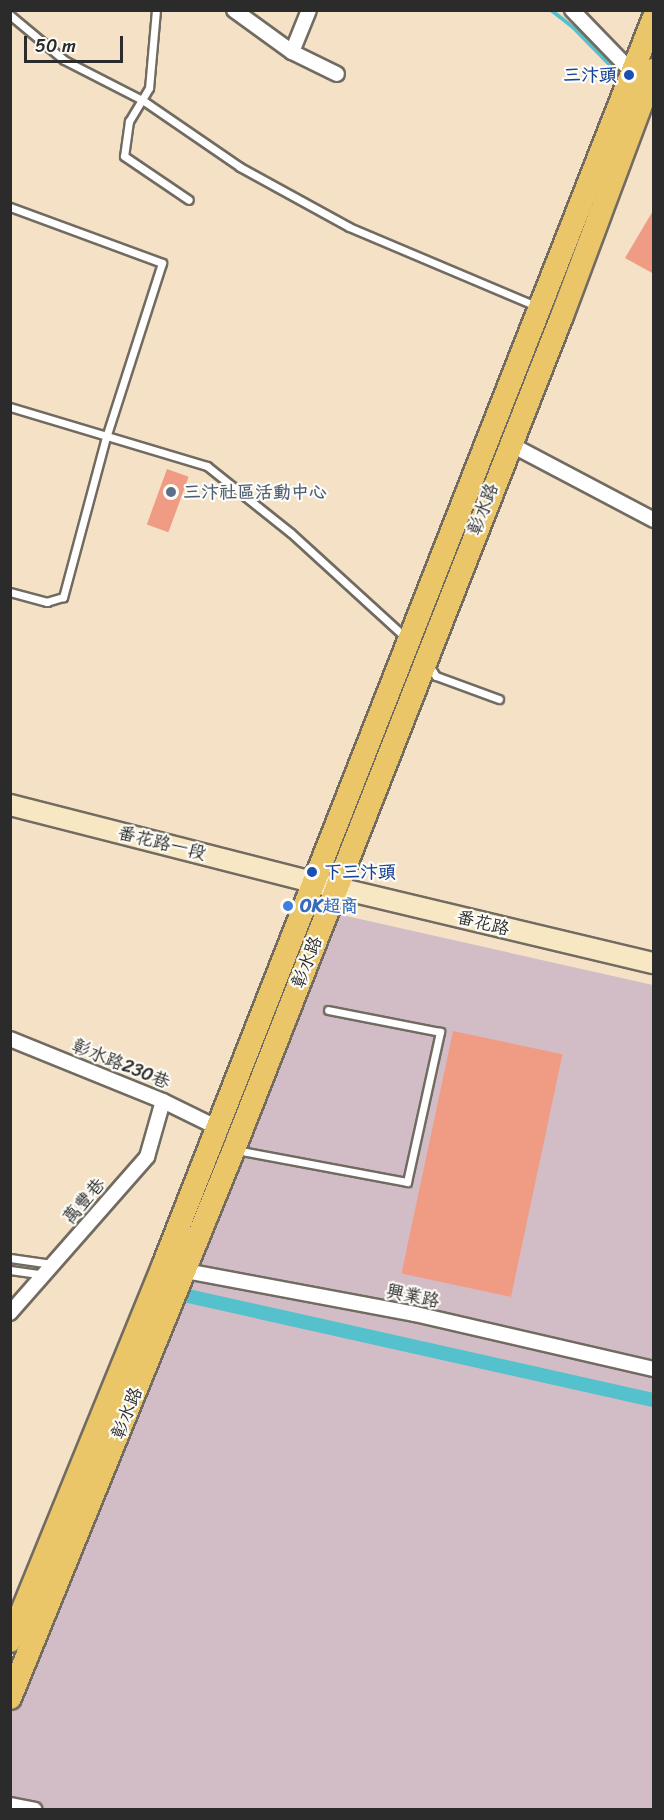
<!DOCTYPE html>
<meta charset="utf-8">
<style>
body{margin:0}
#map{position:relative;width:664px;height:1820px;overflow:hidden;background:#f4e1c6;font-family:Sriracha,"LXGW WenKai TC",sans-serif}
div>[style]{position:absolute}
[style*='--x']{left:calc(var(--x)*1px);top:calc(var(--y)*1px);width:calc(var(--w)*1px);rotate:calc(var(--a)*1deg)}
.industrial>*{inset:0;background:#d2bdc6}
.stream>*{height:4px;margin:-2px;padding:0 2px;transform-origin:2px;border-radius:2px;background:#54c1cc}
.canal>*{height:14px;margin:-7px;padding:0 7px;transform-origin:7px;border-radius:7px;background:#54c1cc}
.building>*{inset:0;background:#f09c84;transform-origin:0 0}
.roads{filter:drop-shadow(2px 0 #716b61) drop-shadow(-2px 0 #716b61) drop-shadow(0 2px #716b61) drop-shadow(0 -2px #716b61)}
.lane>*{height:7px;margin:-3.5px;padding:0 3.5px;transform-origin:3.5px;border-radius:3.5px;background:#fff}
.street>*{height:14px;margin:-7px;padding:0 7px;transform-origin:7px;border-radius:7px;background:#fff}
.secondary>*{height:20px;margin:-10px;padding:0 10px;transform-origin:10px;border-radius:10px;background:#f7e8c3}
.primary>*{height:22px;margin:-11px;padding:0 11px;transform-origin:11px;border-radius:11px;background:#eac669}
.dots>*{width:16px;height:16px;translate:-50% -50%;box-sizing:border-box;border:3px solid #fdfcf7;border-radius:50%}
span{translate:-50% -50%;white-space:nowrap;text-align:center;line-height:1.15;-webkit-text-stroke:4.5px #fdfcf7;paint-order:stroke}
.transit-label{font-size:18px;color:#164399;font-weight:700}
.right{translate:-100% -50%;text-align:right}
.left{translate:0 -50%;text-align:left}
.service-label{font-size:18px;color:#4e5e75;font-weight:700}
.street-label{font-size:18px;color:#2b2b2b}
.shop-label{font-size:18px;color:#366cbe;font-weight:700}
.frame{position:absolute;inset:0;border:12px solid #2b2b2b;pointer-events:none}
.scale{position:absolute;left:24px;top:36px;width:99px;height:27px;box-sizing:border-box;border:3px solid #2b2b2b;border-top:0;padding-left:8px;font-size:18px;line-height:21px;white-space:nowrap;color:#2b2b2b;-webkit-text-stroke:4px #fdfcf7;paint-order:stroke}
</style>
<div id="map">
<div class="industrial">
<div style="clip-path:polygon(333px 913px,653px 985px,653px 1809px,11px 1809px,10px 1718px)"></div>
</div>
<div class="stream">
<div style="--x:551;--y:10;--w:28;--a:38"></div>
<div style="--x:573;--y:27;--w:70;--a:45.6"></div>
</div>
<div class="canal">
<div style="--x:188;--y:1296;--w:477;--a:12.6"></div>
</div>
<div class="building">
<div style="clip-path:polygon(654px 209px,654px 274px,625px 258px)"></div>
<div style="left:167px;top:469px;width:23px;height:59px;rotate:20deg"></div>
<div style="left:453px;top:1031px;width:112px;height:248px;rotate:12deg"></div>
</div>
<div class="roads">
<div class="lane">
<div style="--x:156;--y:10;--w:78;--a:95.1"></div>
<div style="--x:149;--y:88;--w:39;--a:121"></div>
<div style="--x:129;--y:121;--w:35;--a:98"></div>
<div style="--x:124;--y:156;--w:78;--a:34.1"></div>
<div style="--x:10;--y:15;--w:70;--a:39.8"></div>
<div style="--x:64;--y:60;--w:90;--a:27.1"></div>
<div style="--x:144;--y:101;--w:116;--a:34.5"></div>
<div style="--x:240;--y:167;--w:124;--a:28.8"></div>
<div style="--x:349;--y:227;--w:203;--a:22.9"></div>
<div style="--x:10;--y:207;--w:162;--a:20.2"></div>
<div style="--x:162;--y:263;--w:183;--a:107.8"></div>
<div style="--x:106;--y:437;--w:166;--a:105"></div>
<div style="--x:63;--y:597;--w:17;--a:163"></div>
<div style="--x:47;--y:602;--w:38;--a:-165"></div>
<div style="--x:10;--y:407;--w:206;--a:16.7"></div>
<div style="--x:207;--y:466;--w:107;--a:38.6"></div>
<div style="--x:291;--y:533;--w:156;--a:42.4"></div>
<div style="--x:429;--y:665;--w:13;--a:58"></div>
<div style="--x:436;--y:676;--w:67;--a:20.1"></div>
<div style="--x:236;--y:1150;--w:174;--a:10.6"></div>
<div style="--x:407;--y:1182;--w:154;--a:-77.6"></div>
<div style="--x:440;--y:1032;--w:114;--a:-168.9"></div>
<div style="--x:10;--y:1258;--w:42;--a:8.1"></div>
<div style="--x:10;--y:1270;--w:34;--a:8"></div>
</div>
<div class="street">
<div style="--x:234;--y:10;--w:72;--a:35.9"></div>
<div style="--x:292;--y:52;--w:50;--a:26.1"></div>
<div style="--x:572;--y:10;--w:91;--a:45.9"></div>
<div style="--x:292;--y:52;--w:45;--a:-68"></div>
<div style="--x:508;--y:443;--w:165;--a:27.8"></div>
<div style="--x:10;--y:1039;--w:165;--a:22.1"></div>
<div style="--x:163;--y:1101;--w:59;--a:26.1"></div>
<div style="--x:180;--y:1270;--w:239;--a:10.6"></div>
<div style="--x:415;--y:1314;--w:245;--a:13"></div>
<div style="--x:10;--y:1313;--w:208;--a:-48.7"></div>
<div style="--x:147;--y:1157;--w:58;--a:-74.1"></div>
<div style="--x:10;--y:1805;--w:25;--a:11"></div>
</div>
<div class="secondary">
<div style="--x:10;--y:805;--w:313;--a:14.3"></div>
<div style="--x:313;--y:882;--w:350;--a:13.4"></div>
</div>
<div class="primary">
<div style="--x:10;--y:1641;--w:405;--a:-67.8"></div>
<div style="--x:163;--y:1266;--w:1342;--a:-68.54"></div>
<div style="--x:10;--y:1698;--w:593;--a:-67.8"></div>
<div style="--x:234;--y:1149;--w:895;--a:-68.51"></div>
<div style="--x:562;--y:316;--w:263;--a:-69.5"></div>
</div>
</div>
<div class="dots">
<div style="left:629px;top:75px;background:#1a4fb4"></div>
<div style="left:171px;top:492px;background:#5c6f8a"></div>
<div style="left:312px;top:872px;background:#1a4fb4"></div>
<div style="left:288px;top:906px;background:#3f7fe0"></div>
</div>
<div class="transit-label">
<span class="right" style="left:617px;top:75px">三汴頭</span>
<span class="left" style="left:324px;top:872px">下三汴頭</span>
</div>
<div class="service-label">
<span class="left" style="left:183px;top:492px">三汴社區活動中心</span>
</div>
<div class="street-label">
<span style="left:483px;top:509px;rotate:-69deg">彰水路</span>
<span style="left:162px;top:843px;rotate:14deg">番花路一段</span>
<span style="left:483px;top:923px;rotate:14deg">番花路</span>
<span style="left:307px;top:962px;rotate:-69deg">彰水路</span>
<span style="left:121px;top:1064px;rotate:22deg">彰水路230巷</span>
<span style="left:84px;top:1201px;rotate:-49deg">萬豐巷</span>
<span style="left:413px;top:1296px;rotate:12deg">興業路</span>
<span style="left:127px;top:1413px;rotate:-68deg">彰水路</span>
</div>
<div class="shop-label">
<span class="left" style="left:300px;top:906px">OK超商</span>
</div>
<div class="frame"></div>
<div class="scale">50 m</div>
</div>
